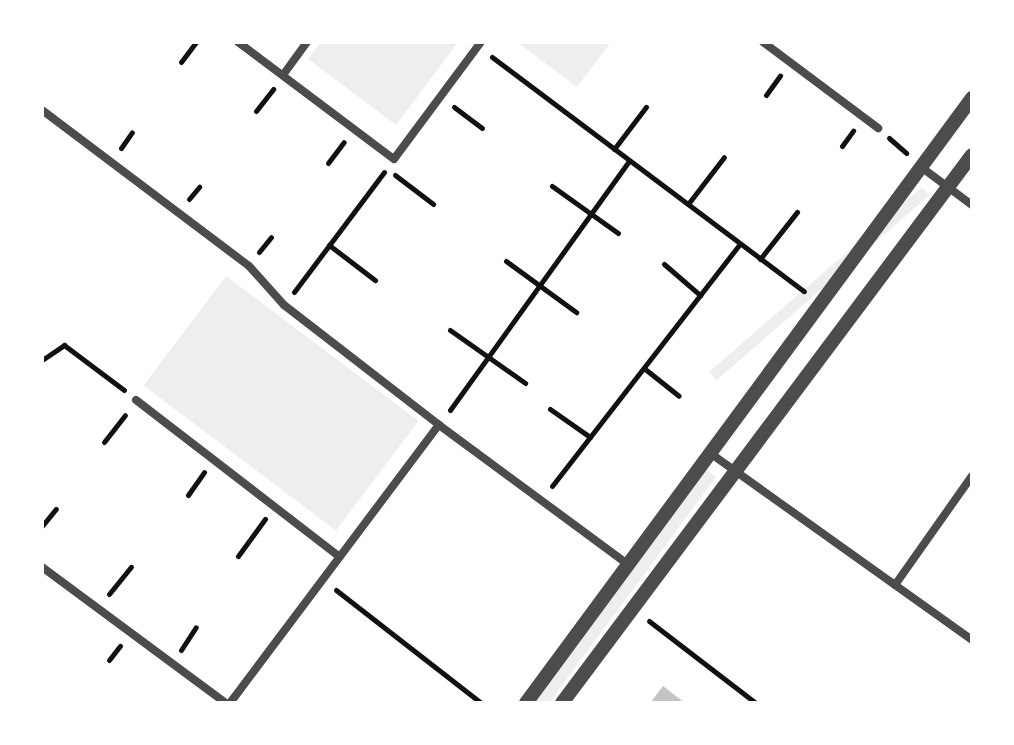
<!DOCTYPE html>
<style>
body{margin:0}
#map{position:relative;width:1014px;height:745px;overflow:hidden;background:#fff;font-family:"Exo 2",sans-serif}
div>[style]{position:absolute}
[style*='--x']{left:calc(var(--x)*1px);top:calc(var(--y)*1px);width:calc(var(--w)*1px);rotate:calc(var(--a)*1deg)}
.green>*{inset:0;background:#eee;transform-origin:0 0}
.building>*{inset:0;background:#c4c4c4}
.path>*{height:5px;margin:-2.5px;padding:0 2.5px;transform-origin:2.5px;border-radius:2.5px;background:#111}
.minor>*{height:8px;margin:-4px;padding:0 4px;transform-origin:4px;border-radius:4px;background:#4c4c4c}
.tertiary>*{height:14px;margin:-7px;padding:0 7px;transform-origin:7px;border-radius:7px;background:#4c4c4c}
span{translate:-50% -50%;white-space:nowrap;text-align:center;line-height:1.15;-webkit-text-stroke:8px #fff;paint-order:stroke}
.frame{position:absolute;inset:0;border:44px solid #fff;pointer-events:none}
</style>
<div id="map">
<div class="green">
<div style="clip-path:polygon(321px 42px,458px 42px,396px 125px,308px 59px)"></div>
<div style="clip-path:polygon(517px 42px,611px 42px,577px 87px)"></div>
<div style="left:922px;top:187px;width:11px;height:282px;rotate:49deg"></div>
<div style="left:226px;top:276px;width:241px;height:137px;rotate:37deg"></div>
<div style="clip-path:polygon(703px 467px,716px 477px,549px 703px,535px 703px)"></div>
</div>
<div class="building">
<div style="clip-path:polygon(663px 686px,685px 703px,650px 703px)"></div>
</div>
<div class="path">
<div style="--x:492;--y:57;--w:390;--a:36.9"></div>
<div style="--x:181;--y:62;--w:25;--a:-53"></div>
<div style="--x:766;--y:95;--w:24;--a:-54"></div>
<div style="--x:454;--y:107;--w:35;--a:37"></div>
<div style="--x:256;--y:111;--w:28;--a:-52"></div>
<div style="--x:889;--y:138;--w:23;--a:41"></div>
<div style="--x:842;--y:146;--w:19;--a:-54"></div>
<div style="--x:121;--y:148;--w:19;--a:-55"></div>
<div style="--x:614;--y:149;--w:53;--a:-52.7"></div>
<div style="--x:328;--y:163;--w:26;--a:-53"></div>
<div style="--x:395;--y:175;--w:48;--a:37.3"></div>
<div style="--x:552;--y:186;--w:81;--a:35.5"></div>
<div style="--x:189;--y:199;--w:16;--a:-50"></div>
<div style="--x:688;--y:204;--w:59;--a:-52.5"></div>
<div style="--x:329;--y:245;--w:58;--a:37.3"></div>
<div style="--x:259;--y:252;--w:19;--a:-51"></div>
<div style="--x:760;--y:259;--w:60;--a:-51.8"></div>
<div style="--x:506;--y:261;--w:87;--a:36.1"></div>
<div style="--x:664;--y:264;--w:48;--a:40.7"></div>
<div style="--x:294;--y:292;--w:150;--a:-53.1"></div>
<div style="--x:450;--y:330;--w:92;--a:35.2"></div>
<div style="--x:42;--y:360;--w:27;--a:-34"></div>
<div style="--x:64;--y:345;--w:75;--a:36.9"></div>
<div style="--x:645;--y:369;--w:43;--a:38.5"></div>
<div style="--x:550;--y:409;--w:49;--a:35"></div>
<div style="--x:450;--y:410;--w:307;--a:-54.3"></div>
<div style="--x:104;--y:442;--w:34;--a:-52"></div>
<div style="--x:552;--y:486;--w:306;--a:-52.2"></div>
<div style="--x:188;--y:495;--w:28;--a:-55"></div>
<div style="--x:42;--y:526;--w:22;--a:-51"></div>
<div style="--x:238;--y:556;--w:46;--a:-53.9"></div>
<div style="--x:336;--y:590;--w:184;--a:37.9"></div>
<div style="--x:109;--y:594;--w:35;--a:-51"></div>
<div style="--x:649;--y:621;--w:135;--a:37.5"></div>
<div style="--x:181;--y:650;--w:27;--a:-57"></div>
<div style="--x:109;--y:660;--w:18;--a:-52"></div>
</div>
<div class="minor">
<div style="--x:238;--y:42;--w:195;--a:36.9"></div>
<div style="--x:394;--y:159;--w:146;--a:-53.4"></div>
<div style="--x:763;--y:42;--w:144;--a:36.8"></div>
<div style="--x:283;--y:75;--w:41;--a:-54"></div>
<div style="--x:42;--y:110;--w:259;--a:37"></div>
<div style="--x:249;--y:266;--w:52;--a:48.1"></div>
<div style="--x:284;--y:305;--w:196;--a:37.7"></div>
<div style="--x:439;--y:425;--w:232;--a:36.4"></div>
<div style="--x:921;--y:167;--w:64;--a:36.7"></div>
<div style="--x:136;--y:400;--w:257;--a:37.6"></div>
<div style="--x:710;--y:453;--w:322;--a:35.5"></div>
<div style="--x:42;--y:567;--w:229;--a:36.5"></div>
<div style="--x:895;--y:585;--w:133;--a:-54.8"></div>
<div style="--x:230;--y:703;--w:348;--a:-53.1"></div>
</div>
<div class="tertiary">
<div style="--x:526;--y:703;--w:752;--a:-53.6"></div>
<div style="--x:562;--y:703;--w:684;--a:-53.2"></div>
</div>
<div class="frame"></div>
</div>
